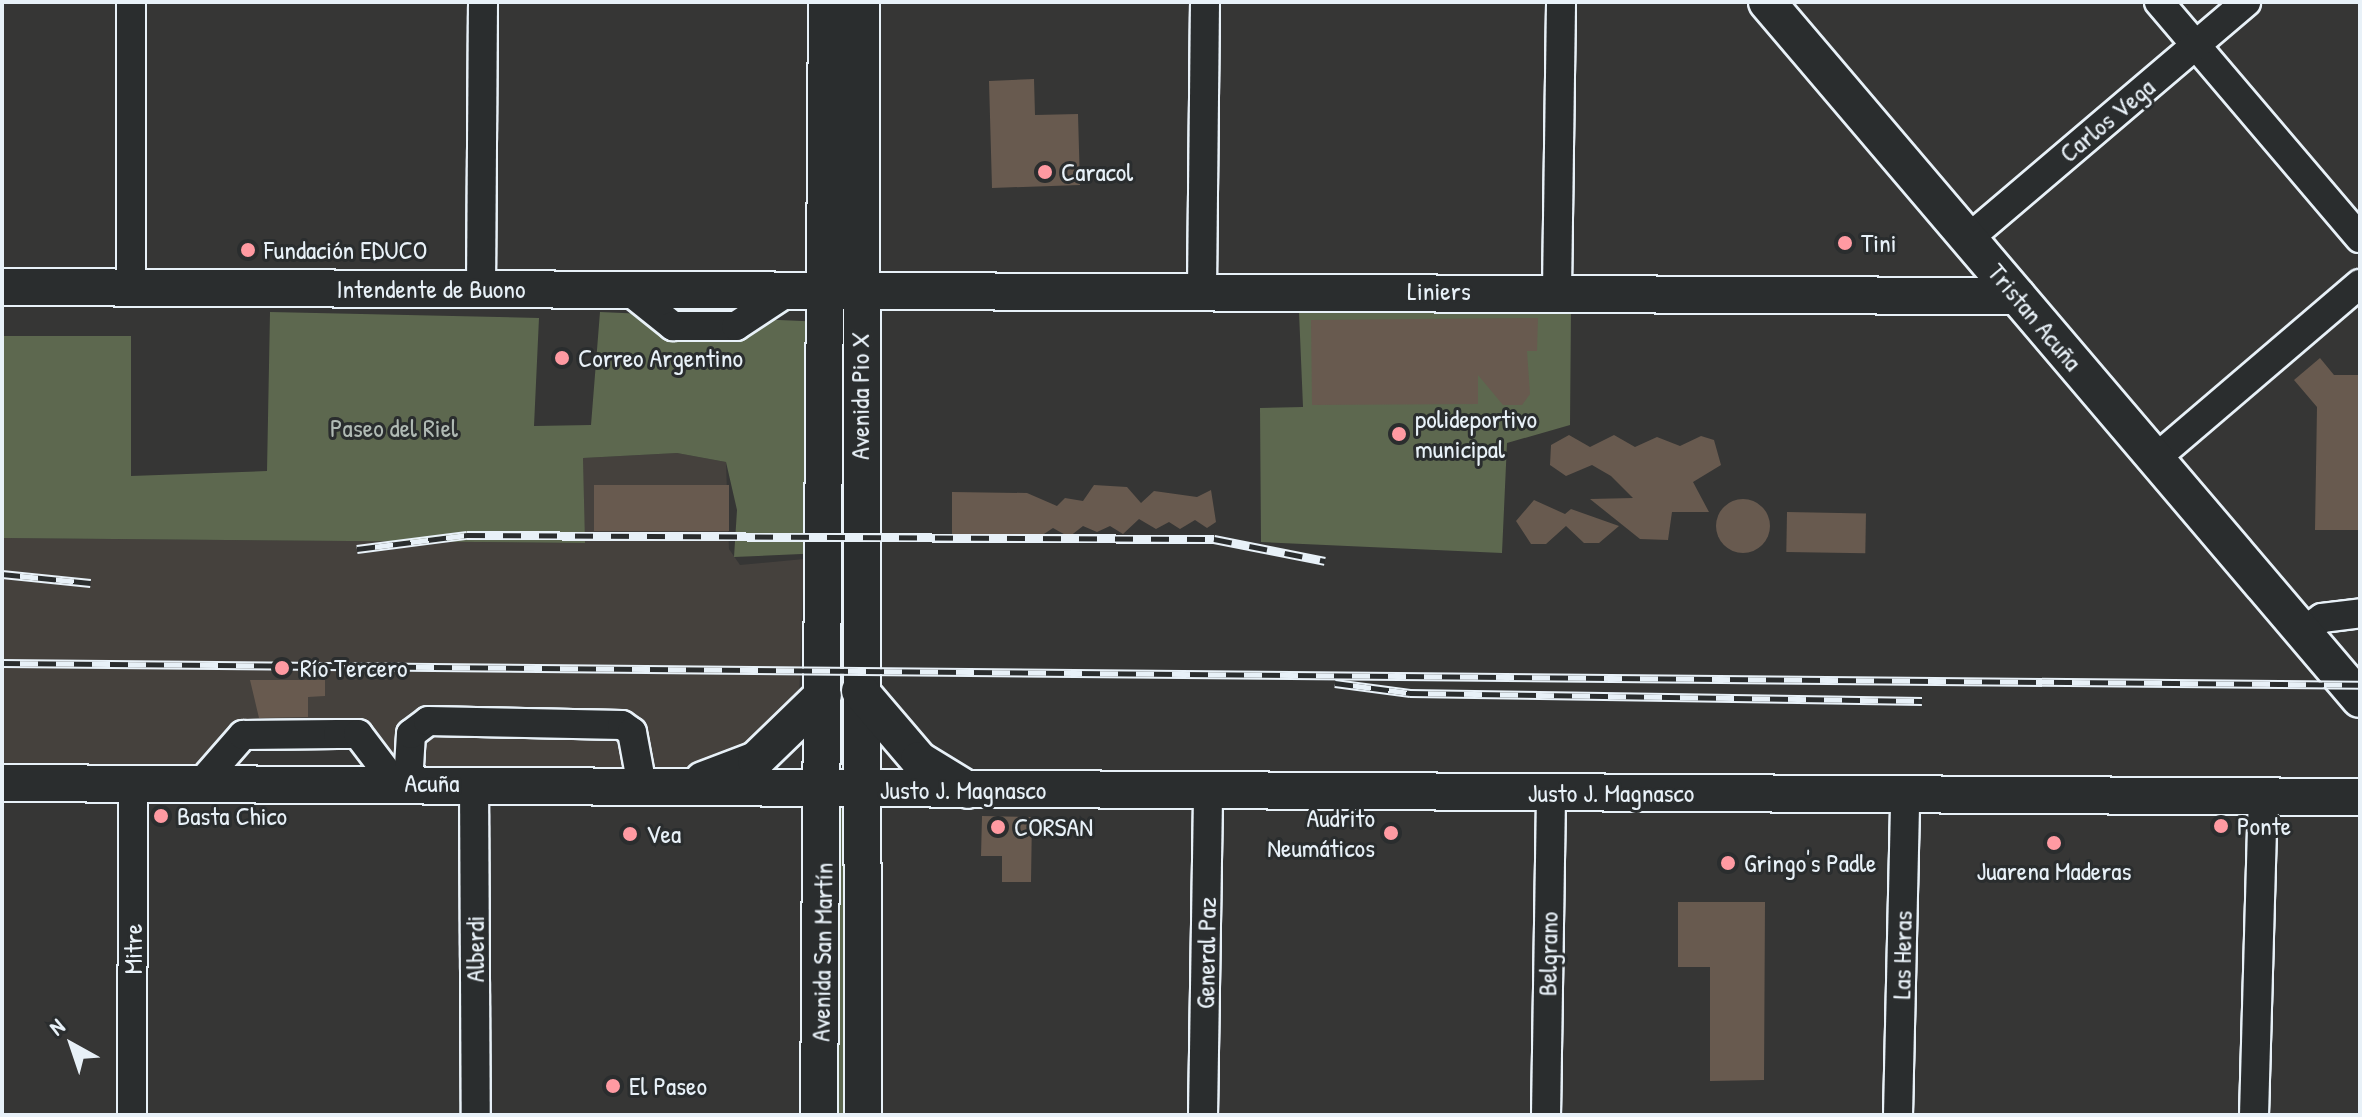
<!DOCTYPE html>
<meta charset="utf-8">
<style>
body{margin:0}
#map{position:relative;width:2362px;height:1117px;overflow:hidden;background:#363635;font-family:"Patrick Hand",sans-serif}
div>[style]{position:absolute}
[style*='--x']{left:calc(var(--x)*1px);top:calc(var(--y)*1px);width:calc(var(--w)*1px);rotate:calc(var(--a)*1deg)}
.built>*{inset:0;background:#45413d}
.green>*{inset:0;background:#5d684f}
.building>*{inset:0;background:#685a4f;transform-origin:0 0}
.round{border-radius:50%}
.roads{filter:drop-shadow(2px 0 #e8f1f8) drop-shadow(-2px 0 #e8f1f8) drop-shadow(0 2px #e8f1f8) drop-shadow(0 -2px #e8f1f8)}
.minor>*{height:28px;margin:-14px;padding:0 14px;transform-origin:14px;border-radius:14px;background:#2a2d2e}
.major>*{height:36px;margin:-18px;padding:0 18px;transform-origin:18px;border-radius:18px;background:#2a2d2e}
.rail>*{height:9px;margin-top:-4.5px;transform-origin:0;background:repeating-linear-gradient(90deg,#2a2d2e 0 18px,#e8f1f8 0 36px);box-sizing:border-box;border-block:2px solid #e8f1f8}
.dots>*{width:22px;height:22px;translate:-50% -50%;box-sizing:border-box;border:4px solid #2a2d2e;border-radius:50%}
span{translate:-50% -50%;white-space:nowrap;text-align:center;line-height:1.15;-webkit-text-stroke:6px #2a2d2e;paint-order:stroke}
.street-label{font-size:26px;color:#e8f1f8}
.poi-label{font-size:26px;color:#e8f1f8}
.left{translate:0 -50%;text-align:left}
.right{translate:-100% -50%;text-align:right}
.park-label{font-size:26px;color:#b0bab4}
.frame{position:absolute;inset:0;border:4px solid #e8f1f8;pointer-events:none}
.north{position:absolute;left:32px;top:1005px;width:80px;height:80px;-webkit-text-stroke:6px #2a2d2e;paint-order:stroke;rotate:320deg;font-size:22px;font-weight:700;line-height:32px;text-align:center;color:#e8f1f8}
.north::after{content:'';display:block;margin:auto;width:28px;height:36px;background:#e8f1f8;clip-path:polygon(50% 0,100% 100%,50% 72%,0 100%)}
</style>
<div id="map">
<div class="built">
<div style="clip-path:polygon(677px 453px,726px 462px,729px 549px,740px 565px,804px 559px,799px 703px,780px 728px,688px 774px,394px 769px,361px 724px,238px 727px,196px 771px,2px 768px,2px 538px,584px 543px,583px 458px)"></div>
</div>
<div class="green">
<div style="clip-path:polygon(1571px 310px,1570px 425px,1507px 443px,1502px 553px,1261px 542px,1260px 408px,1303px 407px,1299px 312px)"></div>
<div style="clip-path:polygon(270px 312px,539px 318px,534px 426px,591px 425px,600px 312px,825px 322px,824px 553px,734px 557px,737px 510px,726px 462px,677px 453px,583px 458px,585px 543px,2px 538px,2px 336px,131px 336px,131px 476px,267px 471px)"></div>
<div style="clip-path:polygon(825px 789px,862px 789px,863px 1115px,819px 1115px)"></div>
</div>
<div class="building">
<div style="clip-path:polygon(1034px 79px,1035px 115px,1078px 114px,1080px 185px,992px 188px,989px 81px)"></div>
<div style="clip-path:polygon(1538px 318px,1537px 351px,1527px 351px,1530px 394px,1522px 405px,1503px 405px,1478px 375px,1478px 404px,1312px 405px,1311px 320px)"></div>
<div style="clip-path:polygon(2320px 358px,2334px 375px,2360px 375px,2360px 530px,2315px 530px,2317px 407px,2294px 380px)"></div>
<div style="clip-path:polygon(1569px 435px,1590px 447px,1614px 435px,1635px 447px,1657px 437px,1680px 446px,1701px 436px,1714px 440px,1721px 465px,1693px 482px,1709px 512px,1672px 512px,1668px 540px,1640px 539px,1590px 499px,1633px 498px,1611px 476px,1592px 465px,1566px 476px,1550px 465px,1551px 445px)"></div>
<div style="left:594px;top:485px;width:135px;height:46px"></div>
<div style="clip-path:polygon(1094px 485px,1127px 487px,1141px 503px,1154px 491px,1197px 497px,1211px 490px,1216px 522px,1207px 528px,1195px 520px,1180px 529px,1169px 522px,1156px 529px,1139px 519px,1123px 534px,1110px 526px,1097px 532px,1083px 526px,1069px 537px,1053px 528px,1041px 536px,952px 537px,952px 492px,1027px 493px,1057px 506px,1065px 498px,1083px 501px)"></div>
<div class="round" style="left:1716px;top:499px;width:54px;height:54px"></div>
<div style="clip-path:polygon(1534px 500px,1565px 514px,1571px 509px,1619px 526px,1599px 543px,1584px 543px,1566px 526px,1546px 544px,1531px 544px,1516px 521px)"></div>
<div style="left:1787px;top:512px;width:79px;height:40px;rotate:1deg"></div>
<div style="clip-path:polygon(250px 680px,325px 680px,325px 696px,308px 697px,308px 717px,259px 718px)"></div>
<div style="clip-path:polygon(982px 816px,1032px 817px,1031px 882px,1002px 882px,1002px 856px,981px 856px)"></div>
<div style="clip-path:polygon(1678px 902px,1765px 902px,1764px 1080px,1710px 1081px,1710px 967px,1678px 967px)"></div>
</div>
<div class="roads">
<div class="minor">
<div style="--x:2159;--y:2;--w:310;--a:49.6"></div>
<div style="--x:1969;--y:238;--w:364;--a:-40.4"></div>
<div style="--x:131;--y:288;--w:286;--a:-90"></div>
<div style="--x:481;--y:289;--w:287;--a:-89.6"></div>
<div style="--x:1202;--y:289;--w:287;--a:-89.4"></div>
<div style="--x:628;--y:290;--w:58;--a:38.7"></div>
<div style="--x:673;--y:326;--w:63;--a:0"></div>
<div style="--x:736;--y:326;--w:64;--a:-33.4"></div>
<div style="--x:1557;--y:291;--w:289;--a:-89.2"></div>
<div style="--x:2156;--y:458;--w:268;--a:-40.5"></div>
<div style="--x:2305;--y:630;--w:21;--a:-35"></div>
<div style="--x:2322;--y:618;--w:38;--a:-7"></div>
<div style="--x:201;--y:783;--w:64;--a:-48.8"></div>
<div style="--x:243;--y:735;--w:95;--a:-0.6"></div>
<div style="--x:338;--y:734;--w:20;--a:0"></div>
<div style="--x:358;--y:734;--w:61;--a:52.9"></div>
<div style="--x:408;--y:783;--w:49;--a:-86.5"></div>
<div style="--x:411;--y:734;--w:21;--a:-37"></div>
<div style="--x:428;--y:721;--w:194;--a:1.2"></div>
<div style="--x:622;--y:725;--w:12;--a:35"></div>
<div style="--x:632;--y:732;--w:55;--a:79.5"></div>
<div style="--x:474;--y:783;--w:332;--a:89.7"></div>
<div style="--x:132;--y:1115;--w:331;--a:-89.8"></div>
<div style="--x:1203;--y:1115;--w:324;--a:-89.1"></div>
<div style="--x:1546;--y:1115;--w:322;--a:-89.1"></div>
<div style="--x:1898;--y:1115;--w:320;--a:-88.7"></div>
<div style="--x:2254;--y:1115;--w:319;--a:-88.4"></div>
</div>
<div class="major">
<div style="--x:861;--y:2;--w:1113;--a:89.9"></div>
<div style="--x:1767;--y:2;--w:915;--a:49.61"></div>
<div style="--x:2;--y:287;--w:2015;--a:0.26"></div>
<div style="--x:860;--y:691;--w:91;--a:49.5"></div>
<div style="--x:919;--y:760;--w:57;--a:31.5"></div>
<div style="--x:703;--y:780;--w:57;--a:-20.7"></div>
<div style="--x:756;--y:760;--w:93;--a:-44.1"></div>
<div style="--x:2;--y:783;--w:2358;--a:0.34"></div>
<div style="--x:819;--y:1115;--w:1113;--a:-89.59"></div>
</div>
</div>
<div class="rail">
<div style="--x:357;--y:549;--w:111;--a:-7.3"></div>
<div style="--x:467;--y:535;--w:747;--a:0.31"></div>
<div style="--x:1214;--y:539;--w:113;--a:11.2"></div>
<div style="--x:2;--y:574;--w:89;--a:5.8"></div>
<div style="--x:2;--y:663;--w:2358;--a:0.53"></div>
<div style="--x:1335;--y:683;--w:76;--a:7.6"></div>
<div style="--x:1410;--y:693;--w:512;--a:0.9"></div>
</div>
<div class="dots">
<div style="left:1045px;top:172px;background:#ff9aa2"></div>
<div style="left:1845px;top:243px;background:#ff9aa2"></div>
<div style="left:248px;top:250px;background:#ff9aa2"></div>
<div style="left:562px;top:358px;background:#ff9aa2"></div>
<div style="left:1399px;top:434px;background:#ff9aa2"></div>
<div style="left:282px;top:668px;background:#ff9aa2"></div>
<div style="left:161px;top:816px;background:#ff9aa2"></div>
<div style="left:2221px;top:826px;background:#ff9aa2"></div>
<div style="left:998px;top:827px;background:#ff9aa2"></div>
<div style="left:1391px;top:833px;background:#ff9aa2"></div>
<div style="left:630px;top:834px;background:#ff9aa2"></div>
<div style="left:2054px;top:843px;background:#ff9aa2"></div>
<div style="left:1728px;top:863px;background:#ff9aa2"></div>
<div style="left:613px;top:1086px;background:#ff9aa2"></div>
</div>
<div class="street-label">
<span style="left:2107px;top:120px;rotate:-40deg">Carlos Vega</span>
<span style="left:431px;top:289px">Intendente de Buono</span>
<span style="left:1439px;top:291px">Liniers</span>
<span style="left:2035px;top:317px;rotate:50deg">Tristan Acuña</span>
<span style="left:860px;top:396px;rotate:-90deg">Avenida Pio X</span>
<span style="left:432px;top:783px">Acuña</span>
<span style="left:963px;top:790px">Justo J. Magnasco</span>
<span style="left:1611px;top:793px">Justo J. Magnasco</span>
<span style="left:133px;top:949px;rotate:-90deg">Mitre</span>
<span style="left:475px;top:949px;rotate:-90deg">Alberdi</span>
<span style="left:822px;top:952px;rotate:-89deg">Avenida San Martín</span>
<span style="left:1206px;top:953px;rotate:-89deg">General Paz</span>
<span style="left:1548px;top:954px;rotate:-89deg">Belgrano</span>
<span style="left:1902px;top:955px;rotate:-89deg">Las Heras</span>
</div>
<div class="poi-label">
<span class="left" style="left:1061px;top:172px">Caracol</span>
<span class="left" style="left:1861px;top:243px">Tini</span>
<span class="left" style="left:264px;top:250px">Fundación EDUCO</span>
<span class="left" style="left:578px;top:358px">Correo Argentino</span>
<span class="left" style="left:1415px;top:434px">polideportivo<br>municipal</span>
<span class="left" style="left:300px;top:668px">Río Tercero</span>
<span class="left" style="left:177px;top:816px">Basta Chico</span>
<span class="right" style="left:1375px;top:833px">Audrito<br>Neumáticos</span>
<span class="left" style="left:2237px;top:826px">Ponte</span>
<span class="left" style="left:1014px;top:827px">CORSAN</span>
<span class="left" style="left:646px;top:834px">Vea</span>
<span class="left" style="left:1744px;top:863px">Gringo's Padle</span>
<span style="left:2054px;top:871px">Juarena Maderas</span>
<span class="left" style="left:629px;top:1086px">El Paseo</span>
</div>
<div class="park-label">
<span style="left:394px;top:428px">Paseo del Riel</span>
</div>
<div class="frame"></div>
<div class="north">N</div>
</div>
